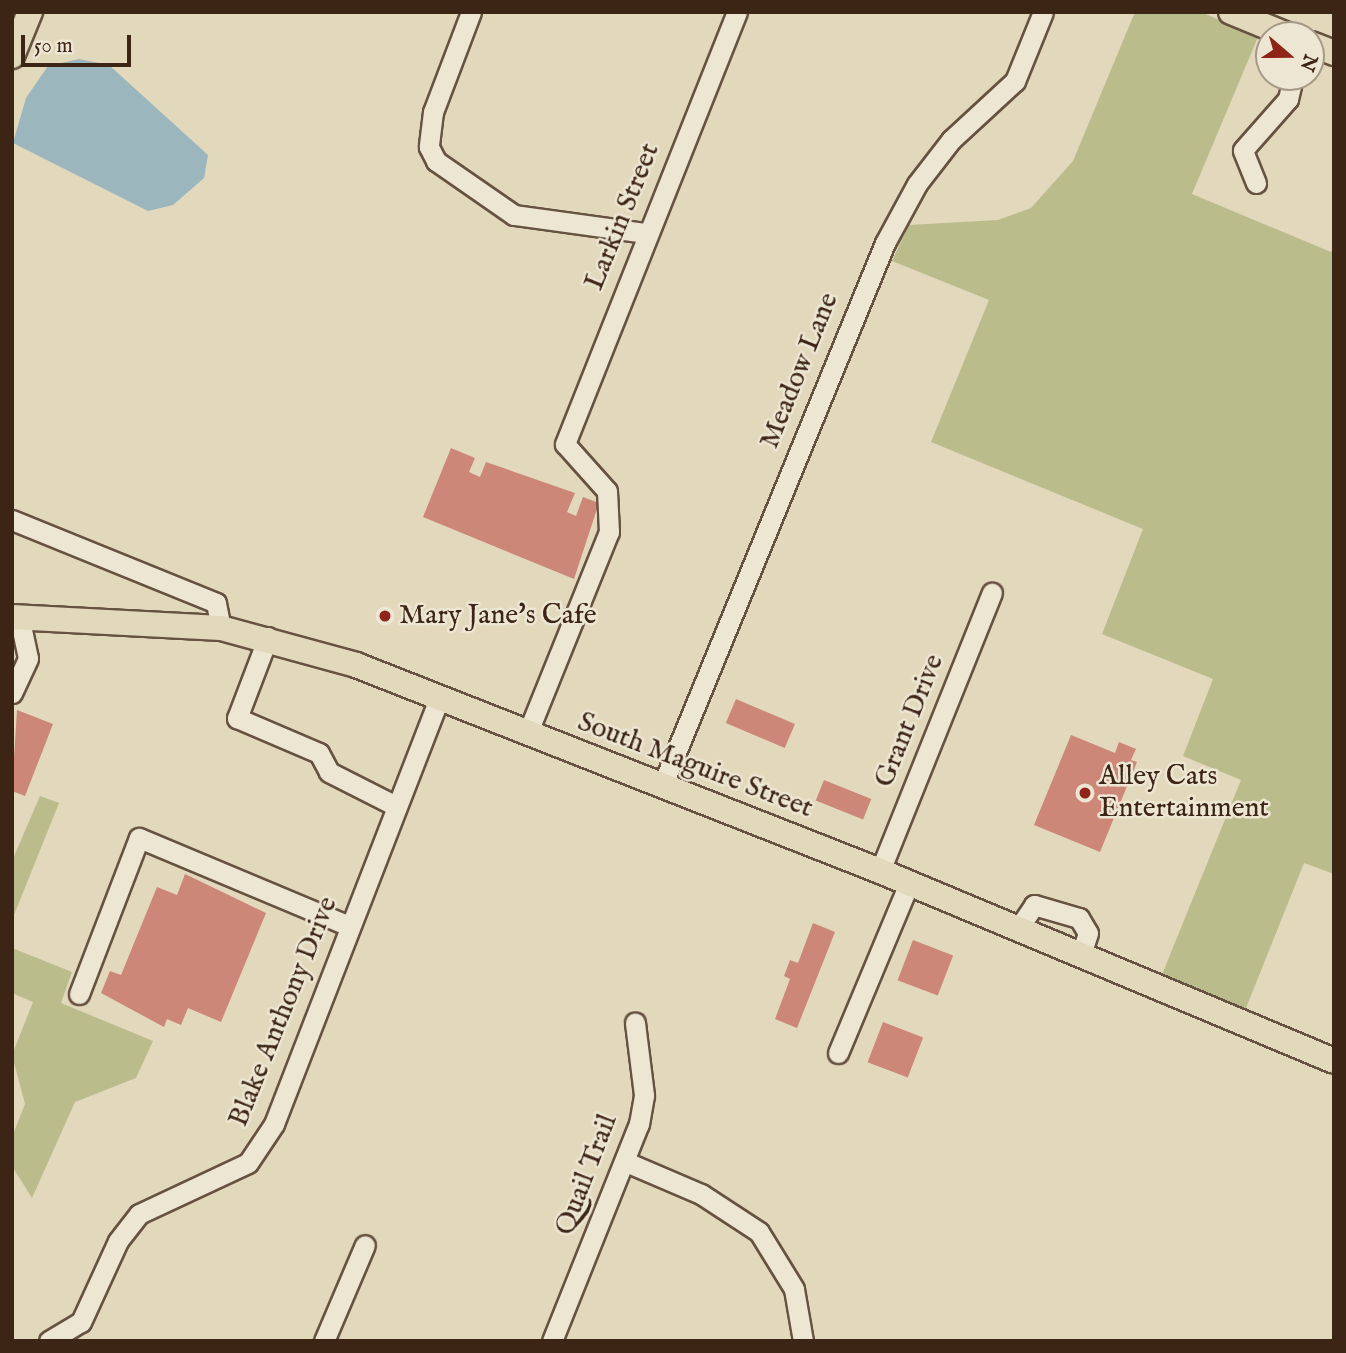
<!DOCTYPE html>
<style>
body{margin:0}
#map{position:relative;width:1346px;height:1353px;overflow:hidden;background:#e2d8bc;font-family:"IM FELL English",serif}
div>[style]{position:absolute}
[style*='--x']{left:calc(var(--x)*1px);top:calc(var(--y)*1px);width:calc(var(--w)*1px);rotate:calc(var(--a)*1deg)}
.green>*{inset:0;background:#babc8c}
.water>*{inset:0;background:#9bb6bd}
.building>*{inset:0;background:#cc8778;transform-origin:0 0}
.roads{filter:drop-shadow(2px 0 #665240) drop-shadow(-2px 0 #665240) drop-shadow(0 2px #665240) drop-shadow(0 -2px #665240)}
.minor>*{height:19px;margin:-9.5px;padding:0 9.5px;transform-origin:9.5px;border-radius:9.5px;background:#ece6d3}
.major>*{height:24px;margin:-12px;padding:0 12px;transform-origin:12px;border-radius:12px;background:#e2d8bc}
.dots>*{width:19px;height:19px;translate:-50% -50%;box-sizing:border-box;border:4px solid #ece6d3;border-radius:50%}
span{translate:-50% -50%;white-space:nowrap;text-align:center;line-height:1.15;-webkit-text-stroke:5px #ece6d3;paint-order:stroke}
.street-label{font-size:28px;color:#3d2516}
.poi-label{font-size:28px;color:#3d2516}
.left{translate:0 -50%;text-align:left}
.frame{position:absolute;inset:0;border:14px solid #3d2516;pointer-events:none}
.north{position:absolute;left:1255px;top:21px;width:70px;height:70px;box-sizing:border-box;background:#ece6d3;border:2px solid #a69987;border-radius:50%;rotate:110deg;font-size:19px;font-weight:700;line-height:28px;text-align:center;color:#3d2516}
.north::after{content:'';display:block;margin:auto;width:24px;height:32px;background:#8f2418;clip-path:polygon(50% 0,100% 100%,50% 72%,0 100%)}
.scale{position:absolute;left:21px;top:35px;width:110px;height:32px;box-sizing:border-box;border:4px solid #3d2516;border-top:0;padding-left:9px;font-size:21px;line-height:24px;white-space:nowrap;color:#3d2516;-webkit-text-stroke:5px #ece6d3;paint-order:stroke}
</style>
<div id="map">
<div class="green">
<div style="clip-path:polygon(1135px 12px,1201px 12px,1258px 37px,1192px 194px,1331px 252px,1334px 246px,1334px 874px,1304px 863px,1244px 1013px,1161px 977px,1241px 780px,1183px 756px,1213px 679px,1102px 634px,1143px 529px,931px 442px,989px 300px,892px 261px,909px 225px,998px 220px,1031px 208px,1073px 161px)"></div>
<div style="clip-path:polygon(40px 796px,59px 803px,12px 920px,12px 861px)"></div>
<div style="clip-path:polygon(12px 948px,72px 972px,61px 1003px,153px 1041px,136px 1078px,75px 1102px,32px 1198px,12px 1166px,12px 1137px,25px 1104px,12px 1055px,33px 1002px,12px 993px)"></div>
</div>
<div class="water">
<div style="clip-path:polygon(79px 59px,109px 65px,208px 155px,204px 178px,173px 205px,148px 211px,13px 143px,26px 98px,48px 66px)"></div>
</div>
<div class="building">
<div style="clip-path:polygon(451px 448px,475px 458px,469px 472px,480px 477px,486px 462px,575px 493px,567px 512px,576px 516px,583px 497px,599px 503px,574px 579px,423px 517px)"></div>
<div style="left:736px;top:699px;width:64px;height:26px;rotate:23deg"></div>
<div style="clip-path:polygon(17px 710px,53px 724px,25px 796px,12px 791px)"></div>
<div style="clip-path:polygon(1071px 735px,1115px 753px,1119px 742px,1136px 749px,1131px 760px,1137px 762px,1100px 852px,1034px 825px)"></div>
<div style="left:824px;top:780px;width:51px;height:22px;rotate:22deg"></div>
<div style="clip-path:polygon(185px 874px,266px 913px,221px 1022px,188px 1008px,181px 1025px,167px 1019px,164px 1027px,101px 993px,110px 971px,121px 975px,157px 887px,177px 895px)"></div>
<div style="clip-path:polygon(813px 923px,835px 932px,797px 1028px,775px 1019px,790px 979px,784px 976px,790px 960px,798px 963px)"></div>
<div style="left:913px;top:940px;width:43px;height:43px;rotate:21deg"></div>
<div style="left:883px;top:1022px;width:43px;height:43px;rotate:21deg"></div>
</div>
<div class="roads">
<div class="minor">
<div style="--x:471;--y:12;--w:107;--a:110.8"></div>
<div style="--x:433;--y:112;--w:35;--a:97"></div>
<div style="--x:429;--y:147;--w:16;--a:63"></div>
<div style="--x:436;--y:161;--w:95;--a:34.7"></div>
<div style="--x:514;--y:215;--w:133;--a:7.8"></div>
<div style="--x:1256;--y:183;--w:35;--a:-112"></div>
<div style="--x:1243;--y:150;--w:68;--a:-48.6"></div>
<div style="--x:1288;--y:99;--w:23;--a:-77"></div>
<div style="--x:12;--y:520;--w:220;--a:22.1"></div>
<div style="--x:216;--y:603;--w:25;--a:79"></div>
<div style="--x:268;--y:637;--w:87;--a:110.9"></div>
<div style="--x:237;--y:718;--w:89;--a:23.1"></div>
<div style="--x:319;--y:753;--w:21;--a:62"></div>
<div style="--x:329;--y:772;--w:75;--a:26.9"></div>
<div style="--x:12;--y:693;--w:38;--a:-65"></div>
<div style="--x:28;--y:658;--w:43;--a:-102.1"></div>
<div style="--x:528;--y:732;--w:216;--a:-68"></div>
<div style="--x:609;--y:532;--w:41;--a:-92.8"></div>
<div style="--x:607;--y:491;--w:63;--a:-131.8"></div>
<div style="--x:565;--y:444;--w:465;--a:-68.3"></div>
<div style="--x:663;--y:784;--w:585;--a:-67.69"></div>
<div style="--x:885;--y:243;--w:67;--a:-61.5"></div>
<div style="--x:917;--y:184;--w:56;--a:-52.3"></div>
<div style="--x:951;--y:140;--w:87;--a:-42.7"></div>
<div style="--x:1015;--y:81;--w:74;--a:-67.9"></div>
<div style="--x:880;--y:871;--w:300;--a:-68.1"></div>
<div style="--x:1018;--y:929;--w:29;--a:-56"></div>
<div style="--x:1034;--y:905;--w:47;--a:16.1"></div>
<div style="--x:1079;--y:918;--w:17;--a:59"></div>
<div style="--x:1088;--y:933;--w:23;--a:108"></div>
<div style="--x:79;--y:994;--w:167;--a:-69"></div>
<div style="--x:139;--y:838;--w:228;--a:22.7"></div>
<div style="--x:838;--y:1053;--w:184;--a:-67.3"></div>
<div style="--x:626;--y:1162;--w:82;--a:23.1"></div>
<div style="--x:701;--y:1194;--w:69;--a:33.2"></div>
<div style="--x:759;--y:1232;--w:67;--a:58.4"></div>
<div style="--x:794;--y:1289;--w:53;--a:80.2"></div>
<div style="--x:49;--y:1341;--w:37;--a:-31"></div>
<div style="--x:81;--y:1322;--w:89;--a:-65.4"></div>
<div style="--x:118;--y:1241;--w:34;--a:-52"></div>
<div style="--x:139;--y:1214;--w:120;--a:-25.1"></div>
<div style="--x:248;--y:1163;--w:47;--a:-56.3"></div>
<div style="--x:274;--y:1124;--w:459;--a:-68.8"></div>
<div style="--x:324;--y:1341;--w:104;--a:-66.9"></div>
<div style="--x:552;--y:1341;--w:234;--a:-68.2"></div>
<div style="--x:639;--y:1124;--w:29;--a:-80"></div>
<div style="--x:644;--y:1095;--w:73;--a:-97.1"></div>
</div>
<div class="major">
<div style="--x:1231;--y:12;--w:61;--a:22.3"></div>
<div style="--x:1311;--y:44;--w:25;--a:21"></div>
<div style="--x:12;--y:56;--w:48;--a:-67.8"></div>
<div style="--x:12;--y:617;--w:209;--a:3"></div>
<div style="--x:221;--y:628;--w:140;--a:15.3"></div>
<div style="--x:356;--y:665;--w:563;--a:21.46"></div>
<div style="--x:880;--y:871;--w:492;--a:22.7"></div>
</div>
</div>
<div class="dots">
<div style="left:385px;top:616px;background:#8f2418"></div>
<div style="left:1085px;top:793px;background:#8f2418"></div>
</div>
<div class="street-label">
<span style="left:623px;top:217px;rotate:-68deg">Larkin Street</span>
<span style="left:800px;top:371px;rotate:-68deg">Meadow Lane</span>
<span style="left:910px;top:721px;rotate:-68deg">Grant Drive</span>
<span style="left:695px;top:766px;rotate:21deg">South Maguire Street</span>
<span style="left:284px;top:1012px;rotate:-68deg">Blake Anthony Drive</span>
<span style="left:587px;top:1175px;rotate:-69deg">Quail Trail</span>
</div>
<div class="poi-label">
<span class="left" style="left:399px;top:616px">Mary Jane's Cafe</span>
<span class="left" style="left:1099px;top:793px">Alley Cats<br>Entertainment</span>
</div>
<div class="frame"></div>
<div class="north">N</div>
<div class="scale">50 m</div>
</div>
